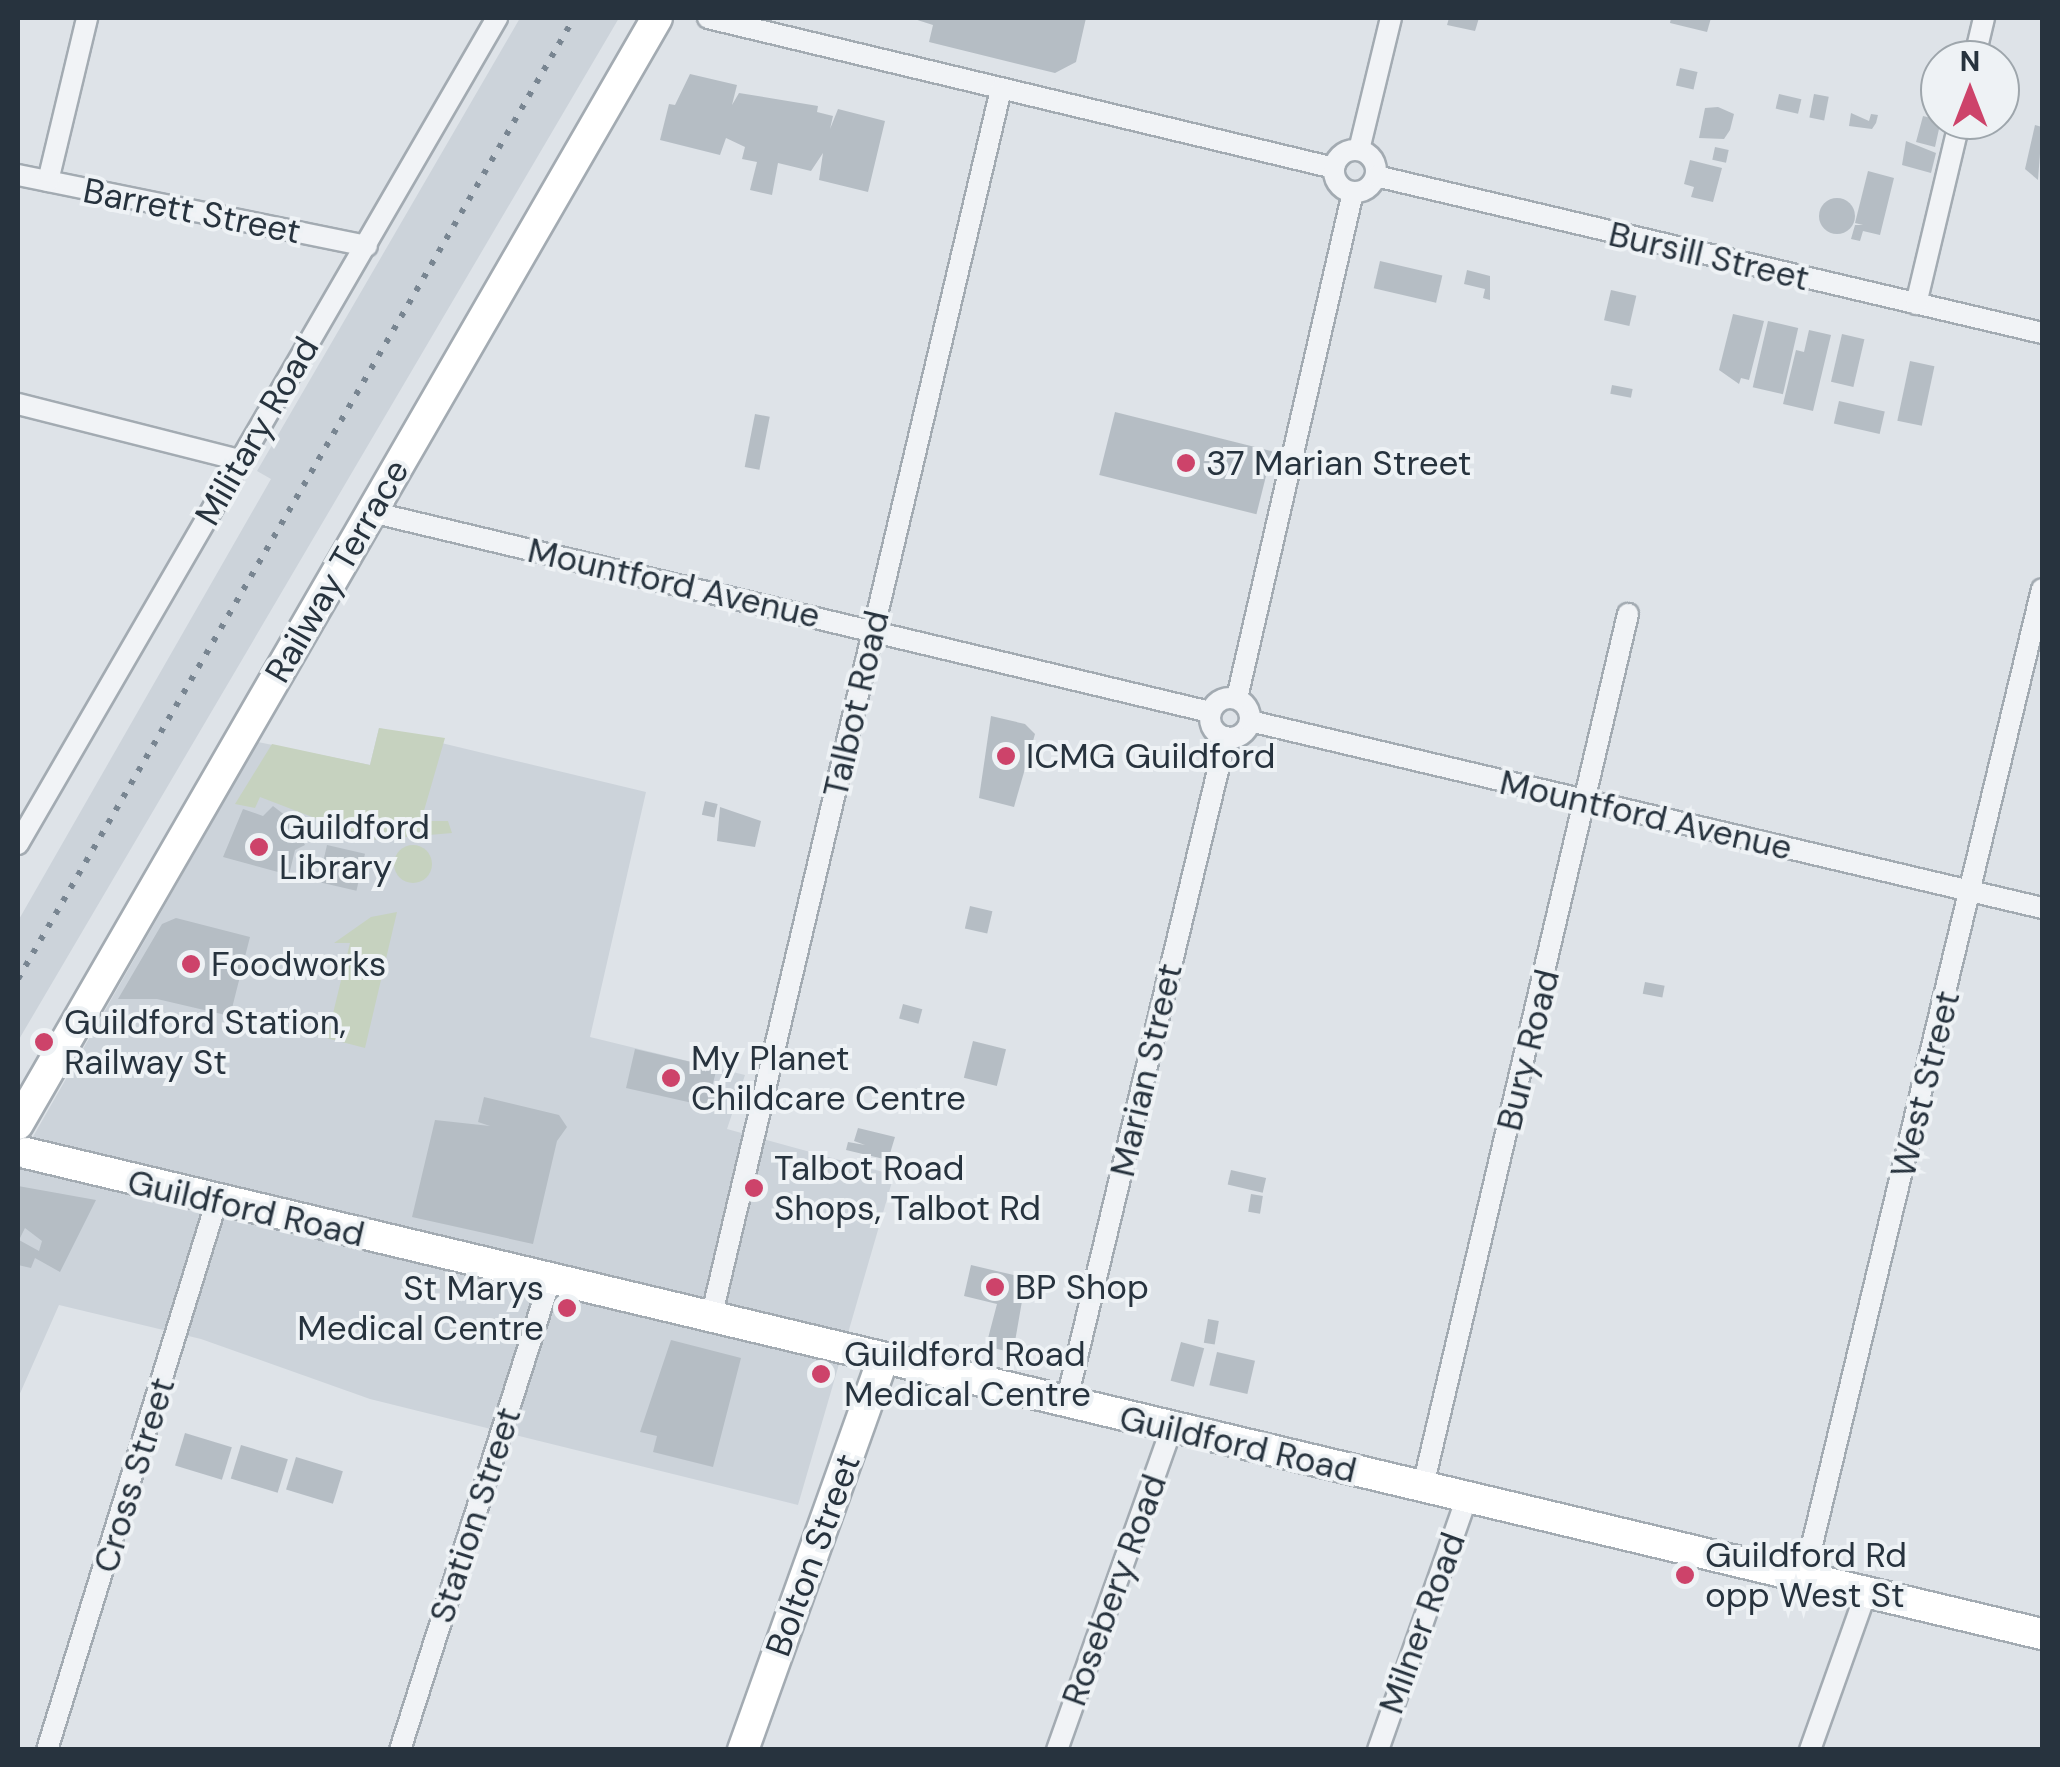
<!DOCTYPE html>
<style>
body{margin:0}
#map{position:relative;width:2060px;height:1767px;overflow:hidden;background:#dee3e8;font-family:"DM Sans",sans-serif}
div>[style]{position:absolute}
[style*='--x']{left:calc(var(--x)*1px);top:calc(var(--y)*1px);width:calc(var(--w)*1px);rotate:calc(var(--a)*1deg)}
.built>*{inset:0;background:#ccd3da}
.green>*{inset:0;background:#c6d2bf}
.round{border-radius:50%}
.building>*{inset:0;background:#b5bdc4;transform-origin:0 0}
.roads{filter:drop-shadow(2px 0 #a3abb2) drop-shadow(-2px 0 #a3abb2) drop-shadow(0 2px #a3abb2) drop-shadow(0 -2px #a3abb2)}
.street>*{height:20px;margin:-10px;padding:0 10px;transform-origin:10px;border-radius:10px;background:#f1f3f6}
.street>.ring{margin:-10px;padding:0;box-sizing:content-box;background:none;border:20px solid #f1f3f6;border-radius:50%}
.secondary>*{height:30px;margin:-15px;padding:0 15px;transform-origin:15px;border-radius:15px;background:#fff}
.rail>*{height:6px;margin-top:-3px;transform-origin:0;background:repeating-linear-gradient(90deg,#788591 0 5px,transparent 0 15px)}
.dots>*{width:28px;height:28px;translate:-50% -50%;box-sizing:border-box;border:5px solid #eef2f5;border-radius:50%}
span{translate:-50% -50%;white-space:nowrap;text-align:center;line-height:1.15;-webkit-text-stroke:8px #eef2f5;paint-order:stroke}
.street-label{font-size:35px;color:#27333e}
.poi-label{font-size:35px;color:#27333e}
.left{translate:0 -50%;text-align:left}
.right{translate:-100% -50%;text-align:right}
.frame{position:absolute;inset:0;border:20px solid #27333e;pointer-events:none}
.north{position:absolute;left:1920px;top:40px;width:100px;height:100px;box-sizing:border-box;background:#eef2f5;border:2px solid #9ea6ac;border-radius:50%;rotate:0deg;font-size:28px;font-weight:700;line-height:40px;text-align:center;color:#27333e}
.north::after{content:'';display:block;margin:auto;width:35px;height:45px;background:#cd436a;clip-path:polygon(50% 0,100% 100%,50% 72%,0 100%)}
</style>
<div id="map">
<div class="built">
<div style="clip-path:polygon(520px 18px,619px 18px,18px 1041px,18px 921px,271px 479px,257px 471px)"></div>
<div style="clip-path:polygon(379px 728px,646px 792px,590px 1037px,745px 1075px,727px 1129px,894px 1175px,798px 1505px,370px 1399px,201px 1339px,59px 1305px,18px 1398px,18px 1163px,258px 742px,370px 765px)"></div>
</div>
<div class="green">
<div style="clip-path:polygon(379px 728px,445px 738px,421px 821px,448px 821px,452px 833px,372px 840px,260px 797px,255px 808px,235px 804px,272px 744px,370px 765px)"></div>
<div class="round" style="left:394px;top:845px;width:38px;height:38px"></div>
<div style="clip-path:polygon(397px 912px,365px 1048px,315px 1035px,329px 1030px,350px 943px,334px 943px,371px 917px)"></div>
</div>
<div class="building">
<div style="clip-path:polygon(911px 18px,1086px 18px,1076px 62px,1055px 73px,929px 42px,933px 25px)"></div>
<div style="clip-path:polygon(1449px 18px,1479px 18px,1475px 31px,1447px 25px)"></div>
<div style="clip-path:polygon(1671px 18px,1711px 18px,1707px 32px,1670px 23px)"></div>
<div style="left:1680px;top:68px;width:18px;height:18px;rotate:13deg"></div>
<div style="clip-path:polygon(690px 74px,737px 85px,732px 105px,739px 93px,818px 106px,817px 112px,833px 116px,830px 129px,838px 109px,885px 121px,868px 192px,819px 180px,823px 153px,811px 171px,778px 163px,772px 195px,750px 190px,757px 162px,742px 159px,745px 147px,726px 138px,720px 155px,660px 140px,669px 104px,675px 105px)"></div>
<div style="left:1779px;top:94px;width:23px;height:15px;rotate:13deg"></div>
<div style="left:1814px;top:94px;width:15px;height:24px;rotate:11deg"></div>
<div style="clip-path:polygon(1935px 101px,1941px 120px,1935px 147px,1916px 142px,1923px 116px,1931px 118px)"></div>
<div style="clip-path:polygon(1718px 107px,1734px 114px,1730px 130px,1724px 139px,1699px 138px,1705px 108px)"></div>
<div style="clip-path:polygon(1851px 113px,1869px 121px,1871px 114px,1878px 115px,1876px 123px,1872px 129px,1849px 126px)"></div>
<div style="clip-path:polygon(2035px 125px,2042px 127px,2038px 180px,2025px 169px)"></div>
<div style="clip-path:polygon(1906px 141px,1936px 153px,1931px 173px,1902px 165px)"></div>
<div style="left:1715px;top:147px;width:14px;height:13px;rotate:12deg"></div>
<div style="clip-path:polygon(1690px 160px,1722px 168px,1713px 202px,1691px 197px,1694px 187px,1684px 184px)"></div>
<div style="clip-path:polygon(1868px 171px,1894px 178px,1880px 235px,1863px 231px,1860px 241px,1851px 239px,1855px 225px,1863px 225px,1855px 223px)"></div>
<div class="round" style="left:1819px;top:198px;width:36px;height:36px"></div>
<div style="left:1380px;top:261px;width:64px;height:28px;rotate:13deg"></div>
<div style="clip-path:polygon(1467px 270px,1490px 276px,1490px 300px,1483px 298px,1485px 289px,1464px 284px)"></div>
<div style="left:1611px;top:290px;width:26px;height:31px;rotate:13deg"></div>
<div style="clip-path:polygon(1733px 314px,1764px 321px,1749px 380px,1741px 378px,1739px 384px,1719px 370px)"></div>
<div style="left:1768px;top:321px;width:31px;height:68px;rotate:13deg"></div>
<div style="clip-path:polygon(1809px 330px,1831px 335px,1813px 411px,1783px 404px,1796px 350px,1804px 352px)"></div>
<div style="left:1842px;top:334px;width:23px;height:49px;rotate:13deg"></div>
<div style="left:1910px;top:361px;width:25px;height:61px;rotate:12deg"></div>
<div style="left:1612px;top:385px;width:21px;height:9px;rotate:11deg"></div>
<div style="left:1839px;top:401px;width:47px;height:23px;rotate:13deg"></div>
<div style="left:1115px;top:412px;width:162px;height:65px;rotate:14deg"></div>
<div style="left:755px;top:414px;width:15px;height:54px;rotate:11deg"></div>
<div style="clip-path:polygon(991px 716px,1025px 724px,1035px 734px,1014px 807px,979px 798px)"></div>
<div style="left:705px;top:801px;width:13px;height:14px;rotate:13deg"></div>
<div style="clip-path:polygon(273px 806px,295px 823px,284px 833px,288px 839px,298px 831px,305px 845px,295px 850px,289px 875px,223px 857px,243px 809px,263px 816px)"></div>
<div style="clip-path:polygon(720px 807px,761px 821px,755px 847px,717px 841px)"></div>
<div style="left:327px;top:845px;width:39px;height:38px;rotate:13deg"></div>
<div style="left:970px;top:906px;width:23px;height:23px;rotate:13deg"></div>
<div style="clip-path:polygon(176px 918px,250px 937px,230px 1016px,157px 999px,118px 999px,162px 924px)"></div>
<div style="left:1645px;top:982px;width:20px;height:12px;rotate:11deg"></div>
<div style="left:903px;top:1004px;width:20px;height:15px;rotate:15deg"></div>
<div style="left:973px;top:1041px;width:34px;height:38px;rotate:14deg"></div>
<div style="clip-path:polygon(635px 1049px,717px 1068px,710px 1094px,722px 1096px,719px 1109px,626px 1088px)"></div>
<div style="clip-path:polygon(484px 1097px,559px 1115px,567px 1127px,557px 1141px,533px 1244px,412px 1217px,435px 1120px,490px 1126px,478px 1122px)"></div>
<div style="clip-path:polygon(858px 1128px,895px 1137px,888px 1160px,846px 1150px,848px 1142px,865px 1145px,854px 1141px)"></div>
<div style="left:1231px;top:1170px;width:36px;height:15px;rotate:13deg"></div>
<div style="clip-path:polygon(evenodd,18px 1186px,96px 1200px,60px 1272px,35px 1258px,31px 1268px,18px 1265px,18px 1186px,25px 1228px,42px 1241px,39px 1251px,19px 1240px,25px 1228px)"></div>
<div style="left:1251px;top:1194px;width:12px;height:18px;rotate:9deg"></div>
<div style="clip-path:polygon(971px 1265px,1026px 1278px,1013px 1353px,986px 1346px,997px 1304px,964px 1296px)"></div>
<div style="left:1208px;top:1319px;width:11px;height:24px;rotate:10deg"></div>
<div style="clip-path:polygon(671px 1340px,741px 1358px,713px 1467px,653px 1452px,657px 1436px,640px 1432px)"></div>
<div style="left:1181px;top:1342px;width:24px;height:40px;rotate:15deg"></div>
<div style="left:1217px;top:1352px;width:39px;height:34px;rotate:13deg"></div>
<div style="left:185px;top:1433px;width:49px;height:34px;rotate:17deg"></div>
<div style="left:241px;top:1445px;width:49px;height:35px;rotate:17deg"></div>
<div style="left:296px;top:1457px;width:49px;height:34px;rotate:17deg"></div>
</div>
<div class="roads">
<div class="street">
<div style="--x:708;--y:18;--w:644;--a:13.47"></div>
<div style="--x:1974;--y:60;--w:43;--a:-76.6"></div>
<div class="ring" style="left:1334px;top:150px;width:22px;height:22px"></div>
<div style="--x:1359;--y:150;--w:136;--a:-76.4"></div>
<div style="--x:18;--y:175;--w:356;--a:11.5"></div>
<div style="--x:1376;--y:176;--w:684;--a:13.26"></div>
<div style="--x:48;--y:181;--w:168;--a:-76.5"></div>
<div style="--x:1916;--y:304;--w:189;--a:-76.6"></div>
<div style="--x:18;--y:404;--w:229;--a:14.2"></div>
<div style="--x:371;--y:512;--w:863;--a:13.41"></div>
<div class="ring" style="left:1210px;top:698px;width:20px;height:20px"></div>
<div style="--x:1237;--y:698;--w:519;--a:-77.09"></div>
<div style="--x:1250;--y:721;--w:814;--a:13.28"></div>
<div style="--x:18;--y:844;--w:955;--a:-59.89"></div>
<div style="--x:711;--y:1318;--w:1263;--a:-76.72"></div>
<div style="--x:1066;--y:1403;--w:685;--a:-76.49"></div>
<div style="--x:1423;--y:1486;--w:896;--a:-76.77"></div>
<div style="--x:1804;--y:1578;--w:1017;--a:-76.47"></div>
<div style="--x:47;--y:1750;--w:576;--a:-72.82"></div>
<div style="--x:400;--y:1750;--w:493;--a:-72.3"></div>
<div style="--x:1057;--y:1750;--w:340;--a:-70.4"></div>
<div style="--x:1378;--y:1750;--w:268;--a:-70.6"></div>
<div style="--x:1810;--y:1750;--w:167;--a:-70.4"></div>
</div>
<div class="secondary">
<div style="--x:18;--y:1124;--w:1277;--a:-59.98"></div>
<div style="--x:26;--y:1153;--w:2073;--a:13.42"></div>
<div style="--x:743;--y:1750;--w:414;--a:-70.3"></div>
</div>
</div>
<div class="rail">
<div style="--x:18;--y:979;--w:1110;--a:-59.95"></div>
</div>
<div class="dots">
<div style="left:1186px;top:463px;background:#cd436a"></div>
<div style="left:1006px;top:756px;background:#cd436a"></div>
<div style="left:259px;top:847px;background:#cd436a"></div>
<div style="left:191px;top:964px;background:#cd436a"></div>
<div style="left:44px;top:1042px;background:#cd436a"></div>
<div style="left:671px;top:1078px;background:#cd436a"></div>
<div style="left:754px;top:1188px;background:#cd436a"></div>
<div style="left:995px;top:1287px;background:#cd436a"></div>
<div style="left:567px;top:1308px;background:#cd436a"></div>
<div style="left:821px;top:1374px;background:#cd436a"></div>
<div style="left:1685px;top:1575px;background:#cd436a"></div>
</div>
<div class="street-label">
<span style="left:192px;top:211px;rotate:11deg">Barrett Street</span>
<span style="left:1709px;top:256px;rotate:13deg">Bursill Street</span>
<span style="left:257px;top:431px;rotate:-60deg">Military Road</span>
<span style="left:337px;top:571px;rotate:-60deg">Railway Terrace</span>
<span style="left:674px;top:583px;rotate:13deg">Mountford Avenue</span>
<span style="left:856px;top:704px;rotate:-77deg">Talbot Road</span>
<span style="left:1646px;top:815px;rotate:13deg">Mountford Avenue</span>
<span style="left:1528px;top:1050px;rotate:-76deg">Bury Road</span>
<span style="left:1146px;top:1070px;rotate:-77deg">Marian Street</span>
<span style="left:1925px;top:1084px;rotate:-76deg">West Street</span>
<span style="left:246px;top:1208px;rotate:13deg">Guildford Road</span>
<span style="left:1238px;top:1444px;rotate:13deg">Guildford Road</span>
<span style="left:134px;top:1475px;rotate:-73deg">Cross Street</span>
<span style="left:475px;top:1515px;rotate:-72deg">Station Street</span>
<span style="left:813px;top:1555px;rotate:-70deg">Bolton Street</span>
<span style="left:1114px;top:1590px;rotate:-70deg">Rosebery Road</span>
<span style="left:1422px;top:1623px;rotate:-70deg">Milner Road</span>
</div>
<div class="poi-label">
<span class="left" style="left:1206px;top:463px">37 Marian Street</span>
<span class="left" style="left:1026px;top:756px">ICMG Guildford</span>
<span class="left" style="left:279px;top:847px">Guildford<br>Library</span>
<span class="left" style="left:211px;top:964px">Foodworks</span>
<span class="left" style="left:64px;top:1042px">Guildford Station,<br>Railway St</span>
<span class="left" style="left:691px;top:1078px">My Planet<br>Childcare Centre</span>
<span class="left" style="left:774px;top:1188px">Talbot Road<br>Shops, Talbot Rd</span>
<span class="left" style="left:1015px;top:1287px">BP Shop</span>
<span class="right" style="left:544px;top:1308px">St Marys<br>Medical Centre</span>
<span class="left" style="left:844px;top:1374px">Guildford Road<br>Medical Centre</span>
<span class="left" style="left:1705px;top:1575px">Guildford Rd<br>opp West St</span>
</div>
<div class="frame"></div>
<div class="north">N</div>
</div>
